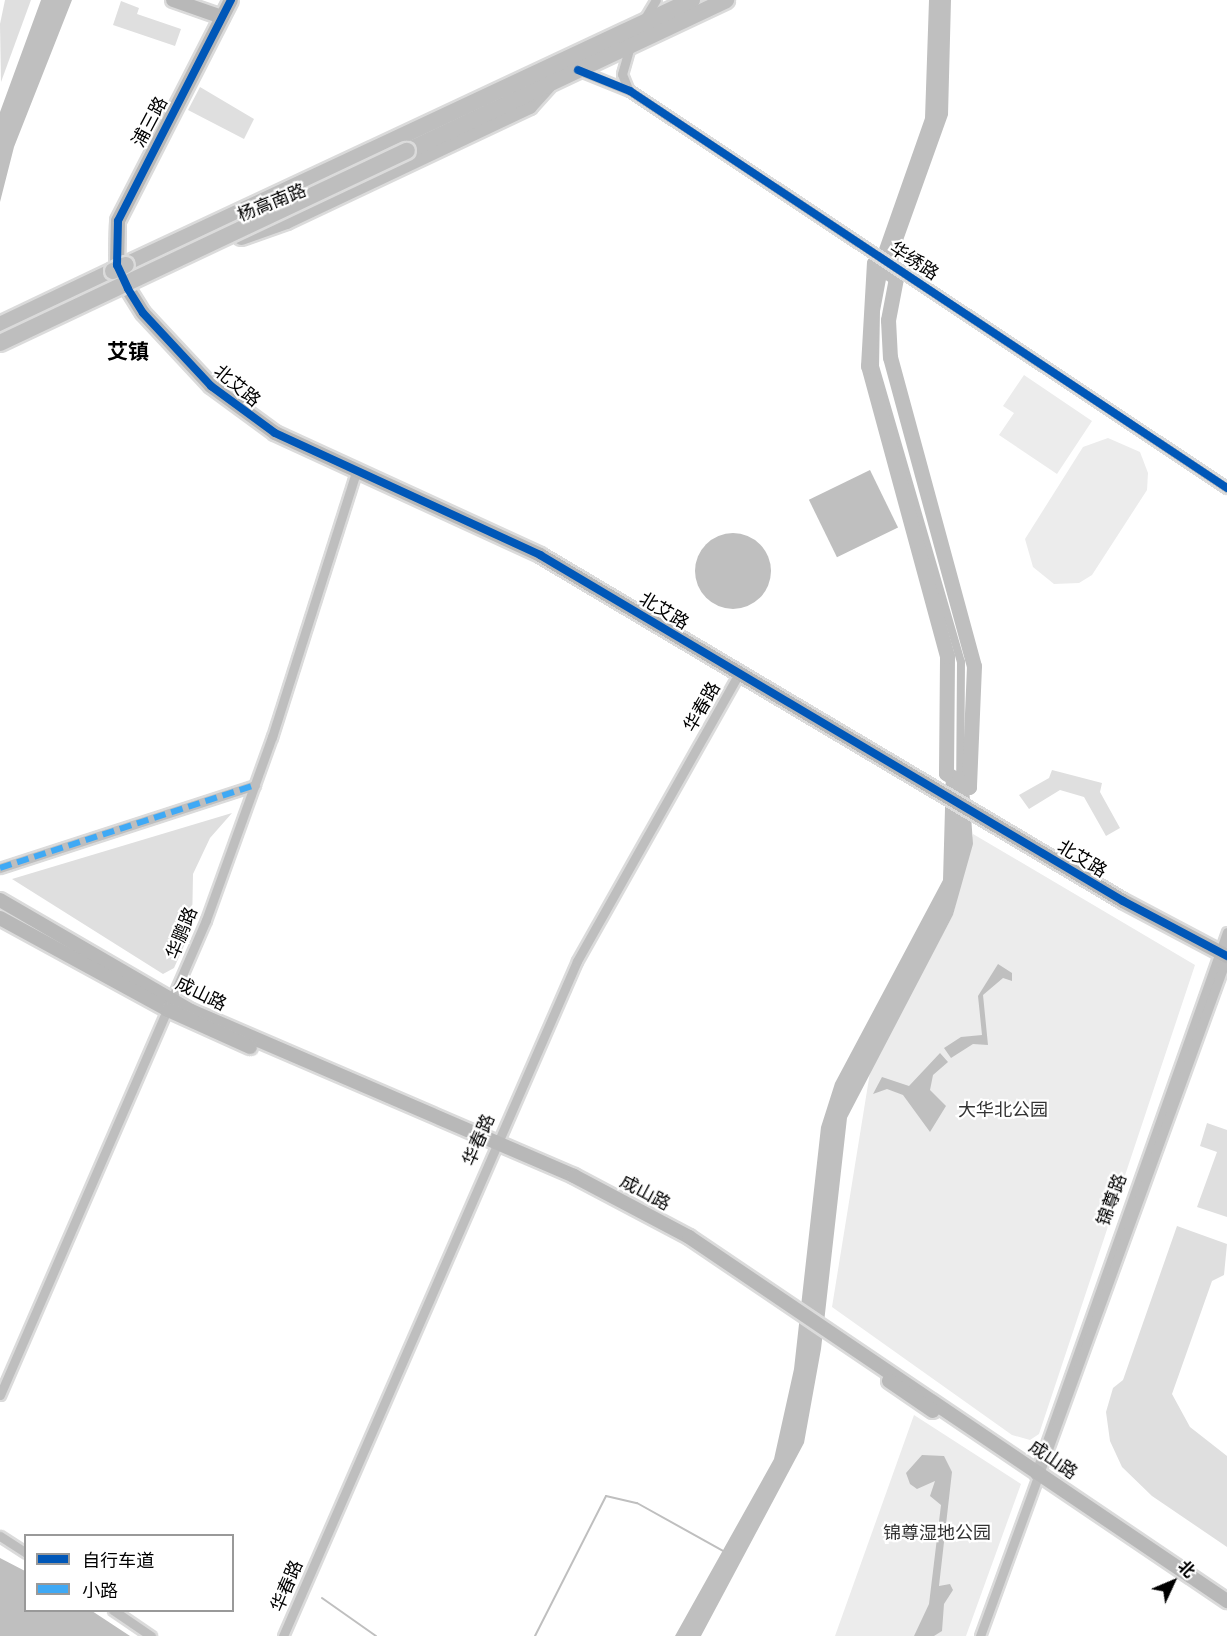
<!DOCTYPE html>
<meta charset="utf-8">
<style>
body{margin:0}
#map{position:relative;width:1227px;height:1636px;overflow:hidden;background:#fff;font-family:Karla,"Noto Sans SC",sans-serif}
div>[style]{position:absolute}
[style*='--x']{left:calc(var(--x)*1px);top:calc(var(--y)*1px);width:calc(var(--w)*1px);rotate:calc(var(--a)*1deg)}
.green>*{inset:0;background:#ececec}
.water>*{inset:0;background:#bfbfbf;transform-origin:0 0}
.round{border-radius:50%}
.stream>*{height:2px;margin:-1px;padding:0 1px;transform-origin:1px;border-radius:1px;background:#bfbfbf}
.canal>*{height:8px;margin:-4px;padding:0 4px;transform-origin:4px;border-radius:4px;background:#bfbfbf}
.river>*{height:15px;margin:-7.5px;padding:0 7.5px;transform-origin:7.5px;border-radius:7.5px;background:#bfbfbf}
.building>*{inset:0;background:#dfdfdf}
.roads{filter:drop-shadow(2px 0 #dbdbdb) drop-shadow(-2px 0 #dbdbdb) drop-shadow(0 2px #dbdbdb) drop-shadow(0 -2px #dbdbdb)}
.street>*{height:9px;margin:-4.5px;padding:0 4.5px;transform-origin:4.5px;border-radius:4.5px;background:#bebebe}
.secondary>*{height:14px;margin:-7px;padding:0 7px;transform-origin:7px;border-radius:7px;background:#b8b8b8}
.primary>*{height:15px;margin:-7.5px;padding:0 7.5px;transform-origin:7.5px;border-radius:7.5px;background:#bebebe}
.highway>*{height:16px;margin:-8px;padding:0 8px;transform-origin:8px;border-radius:8px;background:#bebebe}
.bridges{filter:drop-shadow(2px 0 #dbdbdb) drop-shadow(-2px 0 #dbdbdb) drop-shadow(0 2px #dbdbdb) drop-shadow(0 -2px #dbdbdb)}
.highway-bridge>*{height:16px;margin:-8px;padding:0 8px;transform-origin:8px;border-radius:8px;background:#bebebe}
.quiet>*{height:6px;margin-top:-3px;transform-origin:0;background:repeating-linear-gradient(90deg,#3fa9f5 0 12px,transparent 0 18px)}
.cycleway>*{height:8px;margin:-4px;padding:0 4px;transform-origin:4px;border-radius:4px;background:#0057b8}
span{translate:-50% -50%;white-space:nowrap;text-align:center;line-height:1.15;-webkit-text-stroke:4.5px #fff;paint-order:stroke}
.street-label{font-size:18px;color:#000}
.park-label{font-size:18px;color:#333}
.quarter-label{font-size:21px;color:#000;font-weight:700}
.legend{position:absolute;left:24px;top:1534px;width:210px;height:78px;box-sizing:border-box;background:#fff;border:2px solid #999;margin:0;padding:8px 10px;list-style:none;font-size:18px;color:#000}
.legend li{display:flex;align-items:center;gap:12px;height:30px}
.legend b{width:30px;border:2px solid #999}
.north{position:absolute;left:1143px;top:1552px;width:60px;height:60px;-webkit-text-stroke:4px #fff;paint-order:stroke;rotate:46deg;font-size:16px;font-weight:700;line-height:24px;text-align:center;color:#000}
.north::after{content:'';display:block;margin:auto;width:21px;height:27px;background:#000;clip-path:polygon(50% 0,100% 100%,50% 72%,0 100%)}
</style>
<div id="map">
<div class="green">
<div style="clip-path:polygon(1024px 375px,1092px 421px,1057px 474px,999px 435px,1014px 413px,1003px 406px)"></div>
<div style="clip-path:polygon(1108px 438px,1140px 452px,1148px 473px,1147px 490px,1092px 575px,1079px 583px,1054px 584px,1033px 567px,1025px 539px,1083px 447px)"></div>
<div style="clip-path:polygon(973px 834px,1195px 965px,1039px 1434px,1030px 1440px,1012px 1435px,832px 1307px,871px 1066px,953px 915px)"></div>
<div style="clip-path:polygon(914px 1415px,1021px 1484px,966px 1636px,835px 1636px)"></div>
</div>
<div class="water">
<div style="clip-path:polygon(41px 0,72px 0,14px 147px,0 202px,0 112px)"></div>
<div style="clip-path:polygon(929px 0,951px 0,948px 115px,900px 249px,896px 278px,874px 263px,925px 118px)"></div>
<div style="left:870px;top:470px;width:64px;height:68px;rotate:64deg"></div>
<div class="round" style="left:695px;top:533px;width:76px;height:76px"></div>
<div style="clip-path:polygon(946px 773px,969px 787px,973px 844px,953px 915px,847px 1118px,821px 1349px,804px 1443px,701px 1636px,675px 1636px,774px 1459px,794px 1369px,821px 1127px,835px 1083px,943px 880px)"></div>
<div style="clip-path:polygon(998px 964px,1012px 973px,1012px 981px,1003px 978px,983px 995px,988px 1045px,973px 1044px,951px 1058px,944px 1048px,961px 1037px,982px 1035px,978px 996px)"></div>
<div style="clip-path:polygon(940px 1053px,948px 1062px,933px 1075px,930px 1090px,946px 1106px,930px 1132px,903px 1095px,887px 1089px,873px 1094px,882px 1077px,909px 1086px)"></div>
<div style="clip-path:polygon(922px 1455px,944px 1456px,952px 1472px,939px 1586px,950px 1584px,953px 1590px,944px 1604px,942px 1631px,934px 1636px,914px 1636px,929px 1604px,941px 1505px,930px 1496px,935px 1481px,917px 1489px,910px 1484px,906px 1473px)"></div>
<div style="clip-path:polygon(0 1558px,25px 1571px,26px 1610px,92px 1611px,130px 1636px,0 1636px)"></div>
</div>
<div class="stream">
<div style="--x:322;--y:1598;--w:66;--a:35.1"></div>
<div style="--x:535;--y:1636;--w:157;--a:-63.1"></div>
<div style="--x:606;--y:1496;--w:32;--a:13"></div>
<div style="--x:637;--y:1503;--w:101;--a:29.1"></div>
</div>
<div class="canal">
<div style="--x:886;--y:258;--w:54;--a:100.7"></div>
<div style="--x:876;--y:311;--w:55;--a:91"></div>
<div style="--x:875;--y:366;--w:308;--a:73.8"></div>
<div style="--x:961;--y:662;--w:131;--a:90.4"></div>
</div>
<div class="river">
<div style="--x:874;--y:263;--w:27;--a:34"></div>
<div style="--x:896;--y:278;--w:43;--a:100.8"></div>
<div style="--x:888;--y:320;--w:37;--a:87"></div>
<div style="--x:890;--y:357;--w:320;--a:74.8"></div>
<div style="--x:974;--y:666;--w:121;--a:92.4"></div>
<div style="--x:969;--y:787;--w:27;--a:-149"></div>
<div style="--x:946;--y:773;--w:117;--a:-89.5"></div>
<div style="--x:947;--y:656;--w:301;--a:-105.2"></div>
<div style="--x:868;--y:366;--w:103;--a:-86.7"></div>
</div>
<div class="building">
<div style="clip-path:polygon(5px 0,31px 0,1px 82px,0 24px)"></div>
<div style="clip-path:polygon(121px 1px,139px 8px,137px 14px,181px 29px,175px 46px,113px 25px)"></div>
<div style="clip-path:polygon(200px 87px,254px 119px,244px 139px,188px 110px)"></div>
<div style="clip-path:polygon(1052px 770px,1102px 783px,1100px 792px,1120px 828px,1106px 836px,1084px 797px,1060px 790px,1029px 809px,1019px 795px,1049px 778px)"></div>
<div style="clip-path:polygon(232px 813px,210px 838px,193px 874px,192px 928px,174px 968px,163px 974px,12px 879px)"></div>
<div style="clip-path:polygon(1207px 1123px,1227px 1130px,1227px 1217px,1197px 1207px,1217px 1152px,1200px 1146px)"></div>
<div style="clip-path:polygon(1177px 1226px,1227px 1244px,1224px 1275px,1212px 1281px,1172px 1394px,1190px 1427px,1227px 1456px,1227px 1547px,1152px 1496px,1122px 1467px,1110px 1441px,1106px 1412px,1113px 1388px,1123px 1380px)"></div>
</div>
<div class="roads">
<div class="street">
<div style="--x:645;--y:18;--w:21;--a:-59"></div>
<div style="--x:578;--y:70;--w:56;--a:22"></div>
<div style="--x:630;--y:91;--w:717;--a:33.62"></div>
<div style="--x:628;--y:89;--w:16;--a:-112"></div>
<div style="--x:622;--y:74;--w:29;--a:-74"></div>
<div style="--x:0;--y:868;--w:268;--a:-18"></div>
<div style="--x:0;--y:1395;--w:518;--a:-66.55"></div>
<div style="--x:206;--y:920;--w:195;--a:-70.2"></div>
<div style="--x:272;--y:737;--w:281;--a:-72.4"></div>
<div style="--x:1035;--y:1475;--w:576;--a:-70.53"></div>
<div style="--x:0;--y:1536;--w:31;--a:33"></div>
<div style="--x:113;--y:1610;--w:46;--a:34.4"></div>
<div style="--x:283;--y:1636;--w:736;--a:-66.46"></div>
<div style="--x:577;--y:961;--w:330;--a:-60.6"></div>
<div style="--x:980;--y:1636;--w:723;--a:-70.01"></div>
</div>
<div class="secondary">
<div style="--x:173;--y:0;--w:52;--a:19.1"></div>
<div style="--x:231;--y:0;--w:248;--a:117.1"></div>
<div style="--x:118;--y:221;--w:44;--a:91.3"></div>
<div style="--x:117;--y:265;--w:26;--a:65"></div>
<div style="--x:128;--y:289;--w:28;--a:58"></div>
<div style="--x:143;--y:313;--w:100;--a:47"></div>
<div style="--x:211;--y:386;--w:79;--a:36.3"></div>
<div style="--x:275;--y:433;--w:292;--a:24.7"></div>
<div style="--x:540;--y:555;--w:678;--a:30.69"></div>
<div style="--x:1123;--y:901;--w:118;--a:27.9"></div>
<div style="--x:0;--y:900;--w:221;--a:30.2"></div>
<div style="--x:191;--y:1011;--w:417;--a:23.3"></div>
<div style="--x:574;--y:1176;--w:130;--a:27.9"></div>
<div style="--x:689;--y:1237;--w:650;--a:34.08"></div>
<div style="--x:0;--y:918;--w:192;--a:28.7"></div>
<div style="--x:168;--y:1010;--w:90;--a:24.3"></div>
<div style="--x:889;--y:1381;--w:53;--a:34.3"></div>
</div>
<div class="primary">
<div style="--x:241;--y:237;--w:48;--a:-19.6"></div>
<div style="--x:286;--y:221;--w:269;--a:-25.3"></div>
<div style="--x:529;--y:106;--w:28;--a:-48"></div>
</div>
<div class="highway">
<div style="--x:407;--y:151;--w:353;--a:-25.3"></div>
<div style="--x:126;--y:265;--w:625;--a:-25.09"></div>
<div style="--x:0;--y:325;--w:125;--a:-25.5"></div>
</div>
</div>
<div class="bridges">
<div class="highway-bridge">
<div style="--x:113;--y:271;--w:14;--a:-25"></div>
<div style="--x:0;--y:343;--w:450;--a:-25.3"></div>
</div>
</div>
<div class="quiet">
<div style="--x:0;--y:868;--w:268;--a:-18"></div>
</div>
<div class="cycleway">
<div style="--x:231;--y:0;--w:248;--a:117.1"></div>
<div style="--x:118;--y:221;--w:44;--a:91.3"></div>
<div style="--x:117;--y:265;--w:26;--a:65"></div>
<div style="--x:128;--y:289;--w:28;--a:58"></div>
<div style="--x:143;--y:313;--w:100;--a:47"></div>
<div style="--x:211;--y:386;--w:79;--a:36.3"></div>
<div style="--x:275;--y:433;--w:292;--a:24.7"></div>
<div style="--x:540;--y:555;--w:678;--a:30.69"></div>
<div style="--x:1123;--y:901;--w:118;--a:27.9"></div>
<div style="--x:578;--y:70;--w:56;--a:22"></div>
<div style="--x:630;--y:91;--w:717;--a:33.62"></div>
</div>
<div class="street-label">
<span style="left:150px;top:122px;rotate:-62deg">浦三路</span>
<span style="left:272px;top:203px;rotate:-22deg">杨高南路</span>
<span style="left:914px;top:261px;rotate:33deg">华绣路</span>
<span style="left:237px;top:386px;rotate:40deg">北艾路</span>
<span style="left:664px;top:611px;rotate:31deg">北艾路</span>
<span style="left:702px;top:707px;rotate:-60deg">华春路</span>
<span style="left:1082px;top:859px;rotate:31deg">北艾路</span>
<span style="left:182px;top:933px;rotate:-68deg">华鹏路</span>
<span style="left:201px;top:994px;rotate:26deg">成山路</span>
<span style="left:479px;top:1140px;rotate:-67deg">华春路</span>
<span style="left:645px;top:1193px;rotate:28deg">成山路</span>
<span style="left:1112px;top:1200px;rotate:-70deg">锦尊路</span>
<span style="left:1053px;top:1460px;rotate:34deg">成山路</span>
<span style="left:287px;top:1586px;rotate:-67deg">华春路</span>
</div>
<div class="park-label">
<span style="left:1003px;top:1110px">大华北公园</span>
<span style="left:937px;top:1533px">锦尊湿地公园</span>
</div>
<div class="quarter-label">
<span style="left:128px;top:352px">艾镇</span>
</div>
<ul class="legend">
<li><b style="height:8px;background:#0057b8"></b>自行车道</li>
<li><b style="height:8px;background:#3fa9f5"></b>小路</li>
</ul>
<div class="north">北</div>
</div>
